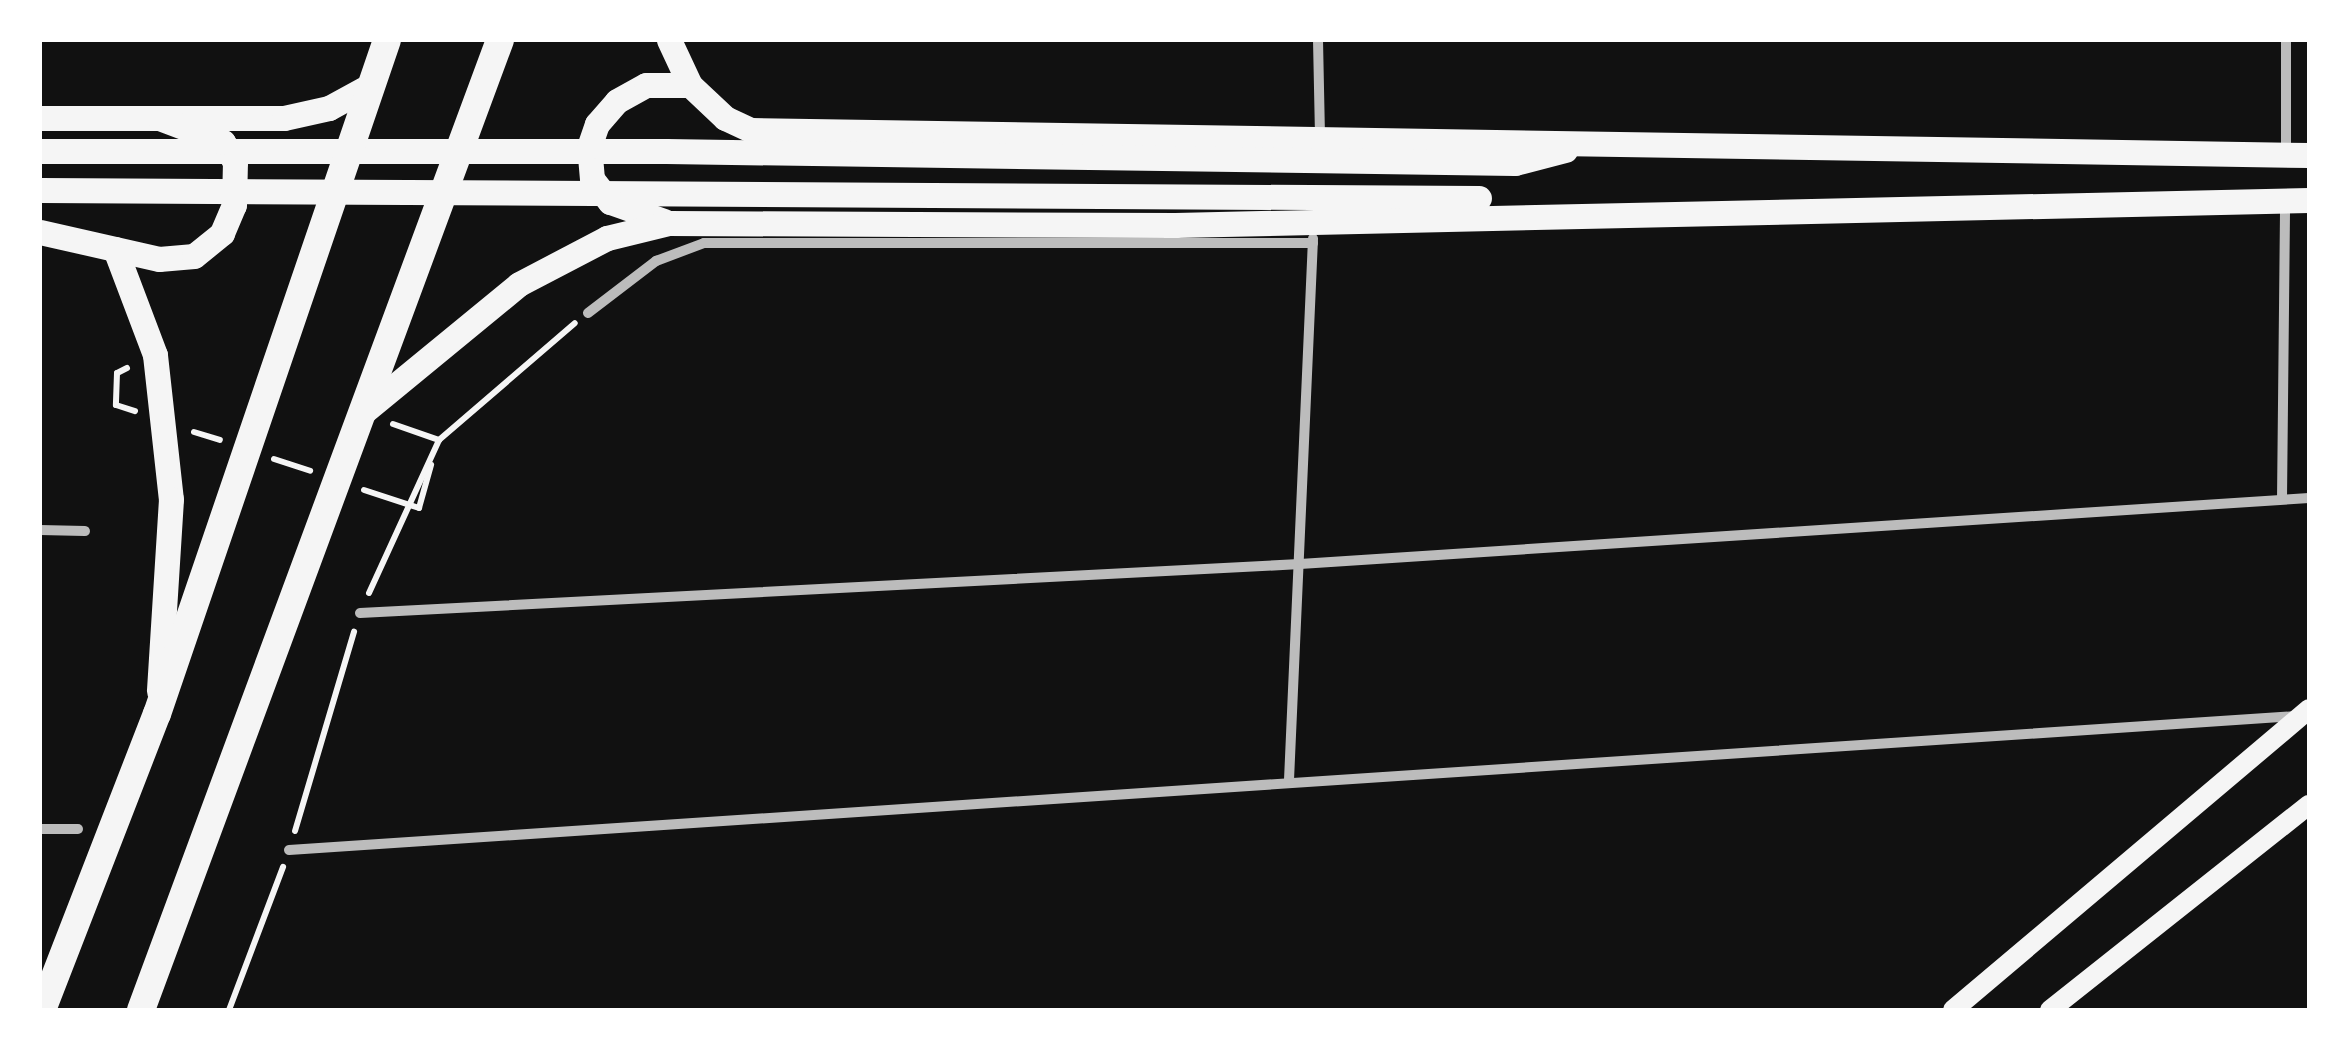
<!DOCTYPE html>
<style>
body{margin:0}
#map{position:relative;width:2349px;height:1050px;overflow:hidden;background:#111;font-family:"Roboto Condensed",sans-serif}
div>[style]{position:absolute}
[style*='--x']{left:calc(var(--x)*1px);top:calc(var(--y)*1px);width:calc(var(--w)*1px);rotate:calc(var(--a)*1deg)}
.path>*{height:6px;margin:-3px;padding:0 3px;transform-origin:3px;border-radius:3px;background:#f5f5f5}
.minor>*{height:10px;margin:-5px;padding:0 5px;transform-origin:5px;border-radius:5px;background:#bcbcbc}
.secondary>*{height:20px;margin:-10px;padding:0 10px;transform-origin:10px;border-radius:10px;background:#f5f5f5}
.primary>*{height:25px;margin:-12.5px;padding:0 12.5px;transform-origin:12.5px;border-radius:12.5px;background:#f5f5f5}
.trunk>*{height:28px;margin:-14px;padding:0 14px;transform-origin:14px;border-radius:14px;background:#f5f5f5}
span{translate:-50% -50%;white-space:nowrap;text-align:center;line-height:1.15;-webkit-text-stroke:8px #fff;paint-order:stroke}
.frame{position:absolute;inset:0;border:42px solid #fff;pointer-events:none}
</style>
<div id="map">
<div class="path">
<div style="--x:127;--y:368;--w:11;--a:153"></div>
<div style="--x:117;--y:373;--w:32;--a:92"></div>
<div style="--x:116;--y:405;--w:20;--a:18"></div>
<div style="--x:393;--y:424;--w:49;--a:19.2"></div>
<div style="--x:194;--y:432;--w:27;--a:17"></div>
<div style="--x:274;--y:459;--w:38;--a:18"></div>
<div style="--x:364;--y:490;--w:58;--a:18.1"></div>
<div style="--x:419;--y:508;--w:45;--a:-74.4"></div>
<div style="--x:369;--y:593;--w:168;--a:-65.4"></div>
<div style="--x:439;--y:440;--w:179;--a:-40.7"></div>
<div style="--x:295;--y:831;--w:208;--a:-73.5"></div>
<div style="--x:229;--y:1010;--w:153;--a:-69.3"></div>
</div>
<div class="minor">
<div style="--x:1318;--y:40;--w:99;--a:88.8"></div>
<div style="--x:2286;--y:154;--w:114;--a:-90"></div>
<div style="--x:588;--y:313;--w:86;--a:-37.4"></div>
<div style="--x:656;--y:261;--w:51;--a:-20.6"></div>
<div style="--x:704;--y:243;--w:609;--a:0"></div>
<div style="--x:2282;--y:499;--w:299;--a:-89.4"></div>
<div style="--x:40;--y:530;--w:45;--a:1.3"></div>
<div style="--x:360;--y:613;--w:941;--a:-2.98"></div>
<div style="--x:1300;--y:564;--w:1011;--a:-3.74"></div>
<div style="--x:1289;--y:780;--w:542;--a:-87.46"></div>
<div style="--x:40;--y:829;--w:38;--a:0"></div>
<div style="--x:289;--y:850;--w:2009;--a:-3.82"></div>
</div>
<div class="secondary">
<div style="--x:1953;--y:1010;--w:466;--a:-40.2"></div>
<div style="--x:2050;--y:1010;--w:330;--a:-38.4"></div>
</div>
<div class="primary">
<div style="--x:669;--y:40;--w:50;--a:65"></div>
<div style="--x:690;--y:85;--w:48;--a:43.3"></div>
<div style="--x:725;--y:118;--w:29;--a:25"></div>
<div style="--x:751;--y:130;--w:1558;--a:0.92"></div>
<div style="--x:40;--y:118;--w:244;--a:0"></div>
<div style="--x:284;--y:118;--w:46;--a:-12.5"></div>
<div style="--x:329;--y:108;--w:48;--a:-28.7"></div>
<div style="--x:40;--y:151;--w:626;--a:0"></div>
<div style="--x:666;--y:151;--w:849;--a:0.81"></div>
<div style="--x:1515;--y:163;--w:52;--a:-14.6"></div>
<div style="--x:40;--y:190;--w:1439;--a:0.32"></div>
<div style="--x:664;--y:221;--w:57;--a:-160.6"></div>
<div style="--x:610;--y:202;--w:29;--a:-128"></div>
<div style="--x:592;--y:179;--w:32;--a:-95"></div>
<div style="--x:589;--y:147;--w:24;--a:-71"></div>
<div style="--x:597;--y:124;--w:30;--a:-49"></div>
<div style="--x:617;--y:101;--w:33;--a:-29"></div>
<div style="--x:646;--y:85;--w:44;--a:0"></div>
<div style="--x:40;--y:232;--w:122;--a:12.8"></div>
<div style="--x:159;--y:259;--w:35;--a:-5"></div>
<div style="--x:194;--y:256;--w:36;--a:-39"></div>
<div style="--x:222;--y:233;--w:30;--a:-67"></div>
<div style="--x:234;--y:205;--w:43;--a:-88.7"></div>
<div style="--x:235;--y:162;--w:23;--a:-121"></div>
<div style="--x:223;--y:142;--w:68;--a:-159.4"></div>
<div style="--x:115;--y:249;--w:113;--a:69.3"></div>
<div style="--x:155;--y:355;--w:145;--a:83.7"></div>
<div style="--x:171;--y:499;--w:192;--a:93.6"></div>
<div style="--x:362;--y:413;--w:203;--a:-39.4"></div>
<div style="--x:519;--y:284;--w:99;--a:-27.6"></div>
<div style="--x:607;--y:238;--w:64;--a:-13.6"></div>
<div style="--x:669;--y:223;--w:506;--a:0.23"></div>
<div style="--x:1175;--y:225;--w:1134;--a:-1.26"></div>
</div>
<div class="trunk">
<div style="--x:42;--y:1010;--w:318;--a:-68.8"></div>
<div style="--x:157;--y:714;--w:712;--a:-71.16"></div>
<div style="--x:141;--y:1010;--w:1034;--a:-69.69"></div>
</div>
<div class="frame"></div>
</div>
